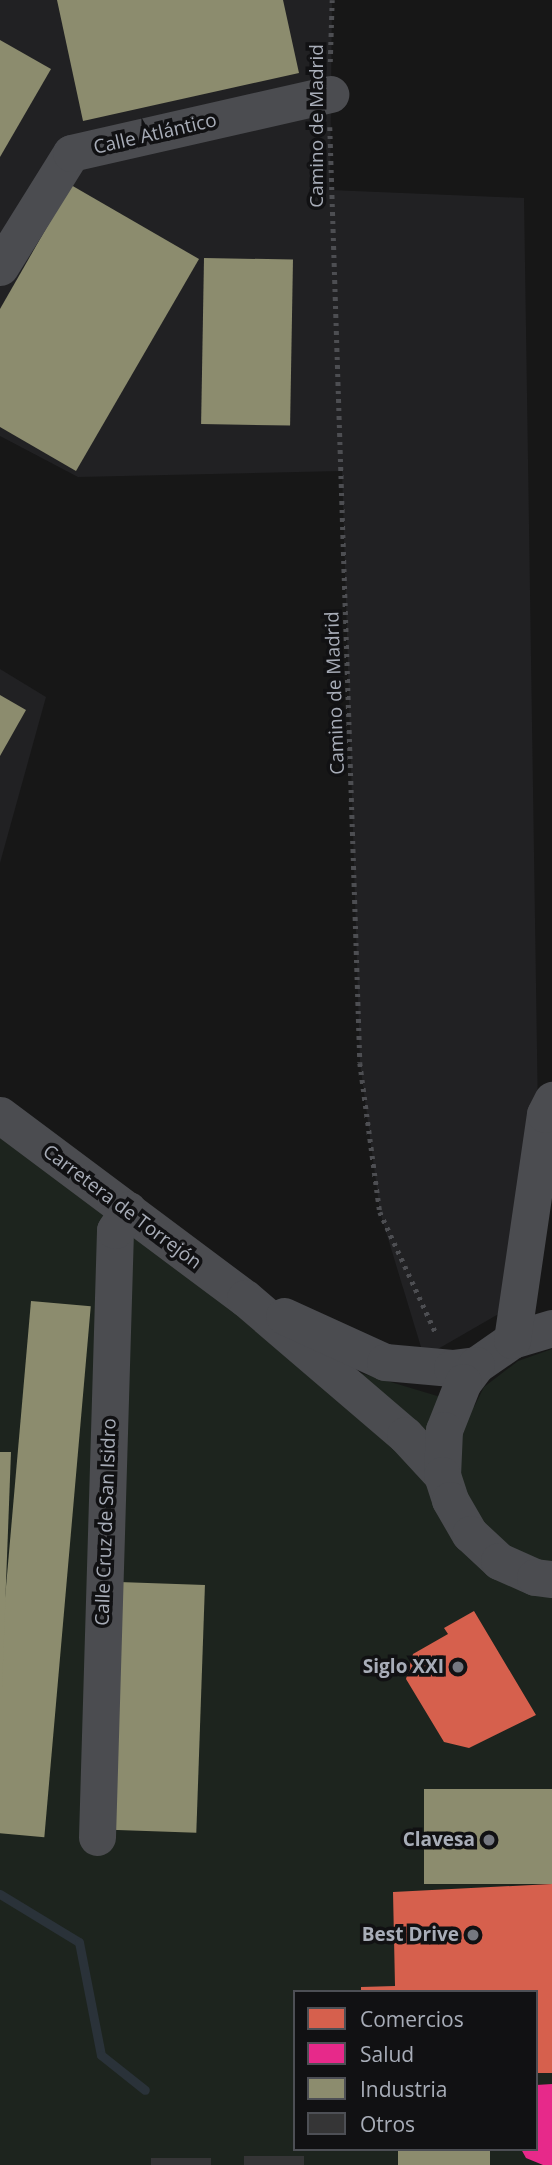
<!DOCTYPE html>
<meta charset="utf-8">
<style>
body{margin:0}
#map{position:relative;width:552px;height:2165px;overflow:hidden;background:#171717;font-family:"Open Sans",sans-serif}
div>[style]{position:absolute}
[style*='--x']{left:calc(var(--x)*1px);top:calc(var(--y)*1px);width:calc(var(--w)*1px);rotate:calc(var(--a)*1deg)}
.built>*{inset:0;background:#212123}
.green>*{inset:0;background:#1d241e}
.shops>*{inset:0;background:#d6604d}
.health>*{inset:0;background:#e7298a}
.industry>*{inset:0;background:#8c8c6e;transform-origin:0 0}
.stream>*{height:9px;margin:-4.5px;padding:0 4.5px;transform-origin:4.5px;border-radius:4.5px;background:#2a3239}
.building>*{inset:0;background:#353536;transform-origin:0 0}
.path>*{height:4.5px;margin-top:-2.25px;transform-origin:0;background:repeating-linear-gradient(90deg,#4d4e52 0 3.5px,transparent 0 8.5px)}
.minor>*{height:37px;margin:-18.5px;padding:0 18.5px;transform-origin:18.5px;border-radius:18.5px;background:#4b4c50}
.dots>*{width:19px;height:19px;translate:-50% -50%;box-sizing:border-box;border:4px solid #111113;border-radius:50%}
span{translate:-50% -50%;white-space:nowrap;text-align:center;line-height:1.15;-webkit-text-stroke:7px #111113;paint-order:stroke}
.street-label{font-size:19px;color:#a8adb8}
.poi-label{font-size:19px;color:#a8adb8;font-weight:700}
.right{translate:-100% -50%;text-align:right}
.legend{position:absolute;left:293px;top:1990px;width:245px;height:161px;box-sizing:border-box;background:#111113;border:2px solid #4d4f55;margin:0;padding:9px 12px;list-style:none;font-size:21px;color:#a8adb8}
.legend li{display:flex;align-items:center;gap:14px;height:35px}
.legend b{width:35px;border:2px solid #4d4f55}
</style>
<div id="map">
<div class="built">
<div style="clip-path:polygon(0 0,332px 0,330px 190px,524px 198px,538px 1116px,502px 1312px,424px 1357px,380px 1212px,360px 1063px,342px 471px,78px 477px,0 436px)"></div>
<div style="clip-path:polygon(0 669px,46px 697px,0 863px)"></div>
</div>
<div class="green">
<div style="clip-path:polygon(evenodd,0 1115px,334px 1365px,474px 1407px,484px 1387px,518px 1361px,552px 1349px,552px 2165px,0 2165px,0 1115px,295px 1992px,536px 1992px,536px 2149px,295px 2149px,295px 1992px)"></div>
</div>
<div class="shops">
<div style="clip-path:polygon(474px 1611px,536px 1715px,469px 1748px,444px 1742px,406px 1679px,413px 1654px,448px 1634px,444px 1628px)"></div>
<div style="clip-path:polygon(552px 1884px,552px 2073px,536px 2073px,536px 1992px,361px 1992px,361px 1987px,395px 1986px,393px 1892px)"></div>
</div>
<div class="health">
<div style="clip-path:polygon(552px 2084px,552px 2165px,543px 2165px,526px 2158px,521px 2149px,536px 2149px,536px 2085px)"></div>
</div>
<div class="industry">
<div style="clip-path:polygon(57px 0,283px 0,299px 73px,83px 121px)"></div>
<div style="clip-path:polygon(0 40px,51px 69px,0 157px)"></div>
<div style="clip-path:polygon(71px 185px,199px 259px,76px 471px,0 427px,0 309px)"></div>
<div style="left:204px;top:258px;width:89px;height:166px;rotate:1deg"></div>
<div style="clip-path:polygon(0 695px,26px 710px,0 756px)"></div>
<div style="left:31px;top:1301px;width:60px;height:533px;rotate:5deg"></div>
<div style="clip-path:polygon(0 1452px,11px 1452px,2px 1688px,0 1688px)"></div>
<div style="left:119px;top:1582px;width:86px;height:248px;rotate:2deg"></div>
<div style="left:552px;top:1789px;width:95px;height:128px;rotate:90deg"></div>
<div style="left:398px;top:2149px;width:92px;height:16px"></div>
</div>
<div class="stream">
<div style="--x:0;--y:1894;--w:92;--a:31.3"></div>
<div style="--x:79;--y:1942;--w:115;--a:79"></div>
<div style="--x:101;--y:2055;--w:56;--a:38.5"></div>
</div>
<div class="building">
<div style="left:244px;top:2156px;width:60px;height:9px"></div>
<div style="left:151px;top:2158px;width:60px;height:7px"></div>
</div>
<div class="path">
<div style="--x:330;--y:62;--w:62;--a:-88.2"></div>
<div style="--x:330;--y:127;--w:936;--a:88.16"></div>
<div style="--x:360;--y:1063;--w:150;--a:82.4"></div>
<div style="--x:380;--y:1212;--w:133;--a:65.2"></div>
</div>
<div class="minor">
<div style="--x:0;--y:267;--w:134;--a:-58.1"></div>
<div style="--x:71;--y:153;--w:266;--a:-12.8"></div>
<div style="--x:0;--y:1115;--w:306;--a:36.8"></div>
<div style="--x:245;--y:1298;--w:211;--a:40.6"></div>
<div style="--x:405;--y:1435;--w:54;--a:47.2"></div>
<div style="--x:284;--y:1316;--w:111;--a:24.5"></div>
<div style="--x:385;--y:1362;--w:67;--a:5.1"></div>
<div style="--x:452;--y:1368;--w:24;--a:-7"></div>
<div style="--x:552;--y:1328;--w:42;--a:163.3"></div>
<div style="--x:512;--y:1340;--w:44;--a:145.2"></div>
<div style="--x:476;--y:1365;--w:21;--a:127"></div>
<div style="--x:463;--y:1382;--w:52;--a:111.6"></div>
<div style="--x:444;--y:1430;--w:45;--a:92.5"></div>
<div style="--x:442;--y:1475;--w:26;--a:72"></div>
<div style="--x:450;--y:1500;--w:39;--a:60"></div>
<div style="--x:470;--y:1534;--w:40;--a:43"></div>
<div style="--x:499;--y:1561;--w:39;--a:24"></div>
<div style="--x:535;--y:1577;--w:17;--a:7"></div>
<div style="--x:512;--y:1340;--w:228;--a:-81.7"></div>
<div style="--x:545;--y:1114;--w:16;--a:-63"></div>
<div style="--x:97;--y:1837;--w:607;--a:-88.3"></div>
<div style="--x:115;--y:1230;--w:24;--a:-57"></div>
</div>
<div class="dots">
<div style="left:458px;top:1667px;background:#757880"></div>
<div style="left:489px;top:1840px;background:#757880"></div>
<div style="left:473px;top:1935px;background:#757880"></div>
</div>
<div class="street-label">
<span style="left:317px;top:126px;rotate:-90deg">Camino de Madrid</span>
<span style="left:155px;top:134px;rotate:-13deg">Calle Atlántico</span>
<span style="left:335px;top:693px;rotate:-92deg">Camino de Madrid</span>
<span style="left:122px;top:1207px;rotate:37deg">Carretera de Torrejón</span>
<span style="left:106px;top:1522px;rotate:-88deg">Calle Cruz de San Isidro</span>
</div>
<div class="poi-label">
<span class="right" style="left:444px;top:1667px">Siglo XXI</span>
<span class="right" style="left:475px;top:1840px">Clavesa</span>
<span class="right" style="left:459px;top:1935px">Best Drive</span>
</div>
<ul class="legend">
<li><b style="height:19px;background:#d6604d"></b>Comercios</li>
<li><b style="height:19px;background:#e7298a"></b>Salud</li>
<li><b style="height:19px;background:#8c8c6e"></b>Industria</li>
<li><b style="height:19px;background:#353536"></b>Otros</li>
</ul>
</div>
